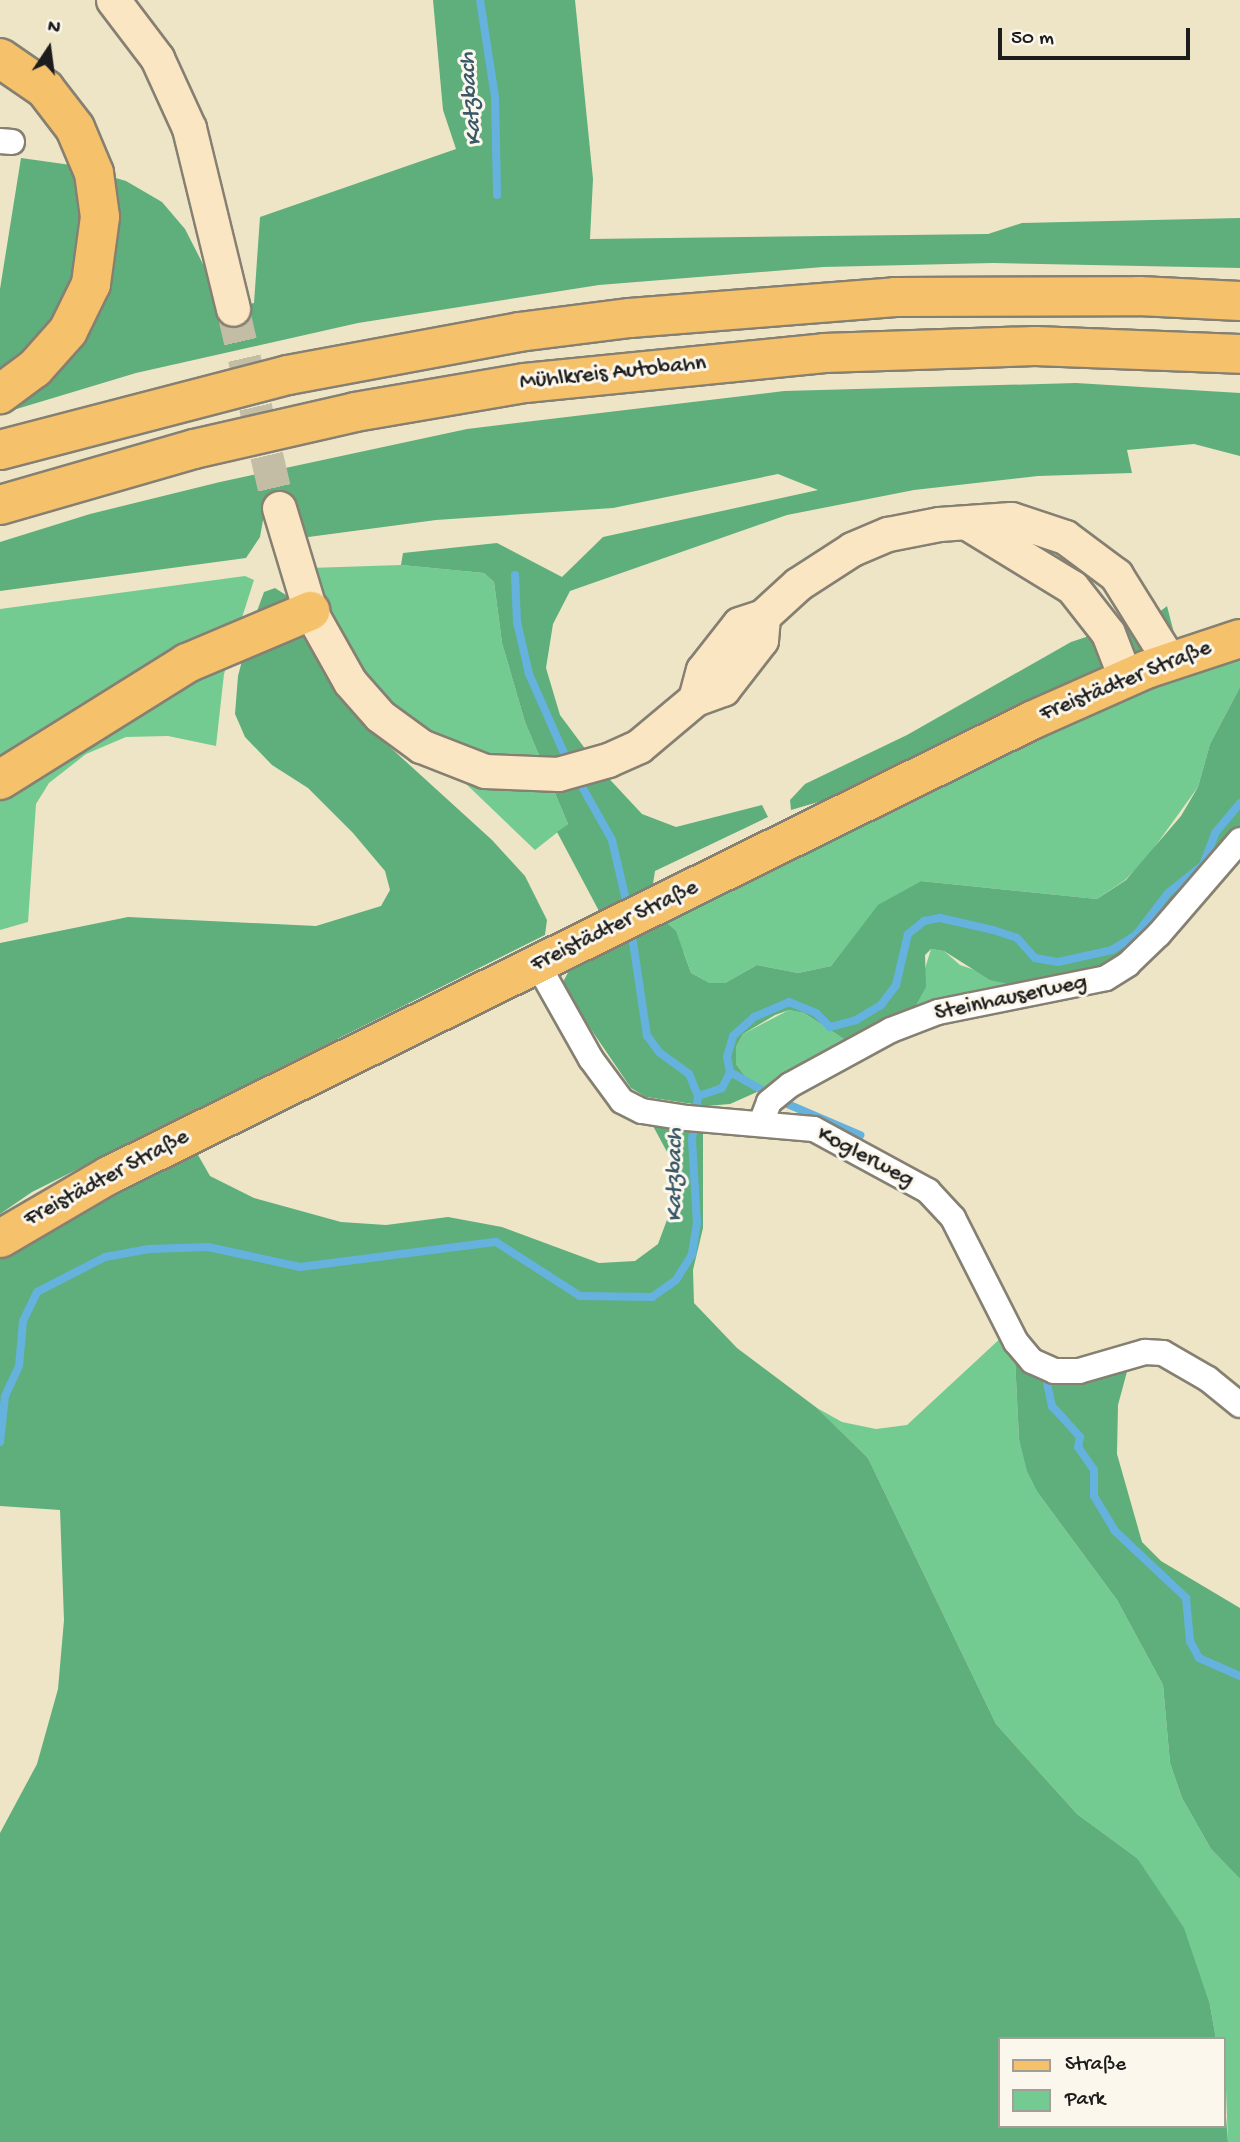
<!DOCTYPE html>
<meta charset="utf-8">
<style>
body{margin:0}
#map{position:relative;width:1240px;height:2142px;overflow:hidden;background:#eee5c7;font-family:"Gochi Hand",sans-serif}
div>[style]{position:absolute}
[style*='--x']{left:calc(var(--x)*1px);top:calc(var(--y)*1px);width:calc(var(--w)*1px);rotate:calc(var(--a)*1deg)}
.green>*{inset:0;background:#73cb92}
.forest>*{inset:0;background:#5eaf7c}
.stream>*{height:8px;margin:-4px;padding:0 4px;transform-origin:4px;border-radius:4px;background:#66b2df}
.secondary-tunnel>*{height:33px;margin-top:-16.5px;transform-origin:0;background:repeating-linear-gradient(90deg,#c4bda5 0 33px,transparent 0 50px)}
.roads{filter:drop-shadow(2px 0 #858072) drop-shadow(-2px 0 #858072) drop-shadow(0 2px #858072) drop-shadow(0 -2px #858072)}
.street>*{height:24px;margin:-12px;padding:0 12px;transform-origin:12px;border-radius:12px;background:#fff}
.secondary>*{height:33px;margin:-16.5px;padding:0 16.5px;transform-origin:16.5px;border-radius:16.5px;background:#fbe6c4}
.primary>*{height:37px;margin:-18.5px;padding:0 18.5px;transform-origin:18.5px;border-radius:18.5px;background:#f6c16b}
.highway>*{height:38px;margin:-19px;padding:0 19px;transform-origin:19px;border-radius:19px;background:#f6c16b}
span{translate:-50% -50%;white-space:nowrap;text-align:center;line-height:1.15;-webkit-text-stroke:6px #fbf7ec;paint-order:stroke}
.street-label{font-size:23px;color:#1c1c1c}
.water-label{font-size:24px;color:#3a586a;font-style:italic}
.legend{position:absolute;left:998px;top:2037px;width:228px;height:91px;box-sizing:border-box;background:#fbf7ec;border:2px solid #a29f99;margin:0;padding:9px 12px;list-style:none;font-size:21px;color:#1c1c1c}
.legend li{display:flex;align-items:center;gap:14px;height:35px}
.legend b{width:35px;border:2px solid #a29f99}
.north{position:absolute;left:14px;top:14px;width:70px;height:70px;-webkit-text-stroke:5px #fbf7ec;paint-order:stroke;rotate:13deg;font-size:19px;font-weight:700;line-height:28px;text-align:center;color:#1c1c1c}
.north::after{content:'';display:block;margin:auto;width:24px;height:32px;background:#1c1c1c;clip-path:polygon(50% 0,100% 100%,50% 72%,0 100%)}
.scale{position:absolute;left:998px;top:28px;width:192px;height:32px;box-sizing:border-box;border:4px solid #1c1c1c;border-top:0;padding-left:9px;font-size:21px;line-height:24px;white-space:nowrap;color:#1c1c1c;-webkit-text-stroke:5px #fbf7ec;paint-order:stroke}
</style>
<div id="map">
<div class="green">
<div style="clip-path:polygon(401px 565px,484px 573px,494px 582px,502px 643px,525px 722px,568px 824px,535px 850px,416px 736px,347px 653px,309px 568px)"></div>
<div style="clip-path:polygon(245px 576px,254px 580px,224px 674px,216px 746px,168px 736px,126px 737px,86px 754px,49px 783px,36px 804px,28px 922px,0 930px,0 609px)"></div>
<div style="clip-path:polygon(1240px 656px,1240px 687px,1210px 744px,1198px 787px,1146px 859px,1125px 880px,1097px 899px,921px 881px,878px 906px,831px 966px,798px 973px,757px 965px,725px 983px,710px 983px,691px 973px,684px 953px,663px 920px,1134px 692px)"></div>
<div style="clip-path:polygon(931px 949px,944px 951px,960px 965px,1028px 988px,911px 1014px)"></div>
<div style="clip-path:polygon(789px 1010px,804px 1013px,850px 1043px,757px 1092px,736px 1064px,736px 1047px,743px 1034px)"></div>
<div style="clip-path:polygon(1003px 1336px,1015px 1359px,1019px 1439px,1038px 1493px,1117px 1600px,1163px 1685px,1170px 1763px,1182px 1798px,1211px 1849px,1240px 1879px,1240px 2142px,1228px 2142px,1224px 2039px,1216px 2039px,1210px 2005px,1137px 1858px,1077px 1814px,996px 1724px,868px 1458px,817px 1408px,842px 1422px,876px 1429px,907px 1425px)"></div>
</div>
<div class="forest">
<div style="clip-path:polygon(433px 0,575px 0,593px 179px,590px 239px,988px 234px,1022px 223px,1240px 218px,1240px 268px,993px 263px,823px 267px,599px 285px,358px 323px,136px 373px,0 414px,0 289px,21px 158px,71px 165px,126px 181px,162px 202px,185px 229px,205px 268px,219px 312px,254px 303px,260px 217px,456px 149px,443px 110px)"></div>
<div style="clip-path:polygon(1076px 383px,1240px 393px,1240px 456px,1194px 444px,1127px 450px,1132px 473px,1038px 476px,914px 490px,787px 515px,570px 591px,553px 624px,546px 668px,560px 715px,601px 770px,642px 814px,676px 827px,762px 805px,768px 817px,655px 871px,653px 884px,599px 911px,557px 832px,568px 824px,525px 722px,502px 643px,494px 582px,484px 573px,401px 565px,403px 553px,497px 543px,562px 577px,603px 537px,818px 490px,778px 474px,613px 508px,436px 520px,301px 538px,265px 509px,260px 537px,246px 558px,0 591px,0 542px,90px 514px,220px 482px,467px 429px,784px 391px)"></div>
<div style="clip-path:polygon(275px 588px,289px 597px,336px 690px,380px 738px,492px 840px,525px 876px,547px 920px,545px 935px,32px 1192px,0 1214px,0 943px,128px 917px,316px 926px,381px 906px,390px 890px,385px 871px,353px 833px,308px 788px,272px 765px,245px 737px,235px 714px,238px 676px,250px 630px,264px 592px)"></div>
<div style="clip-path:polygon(1167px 606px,1175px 637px,825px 800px,791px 810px,790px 800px,805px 784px,907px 735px,1071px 642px,1158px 613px)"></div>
<div style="clip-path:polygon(1240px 687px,1240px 827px,1198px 879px,1121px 960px,1092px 974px,1028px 988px,990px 980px,944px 951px,931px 949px,925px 955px,926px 987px,911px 1014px,850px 1043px,804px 1013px,789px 1010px,775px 1015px,743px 1034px,736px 1047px,736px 1064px,757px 1092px,730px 1104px,706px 1106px,646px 1097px,631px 1088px,573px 1003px,563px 982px,571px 967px,663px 920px,676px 931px,691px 973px,710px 983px,725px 983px,757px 965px,798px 973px,831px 966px,878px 905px,921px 881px,1097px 899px,1126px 880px,1181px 816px,1198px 787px,1210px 744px)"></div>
<div style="clip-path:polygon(653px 1126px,703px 1132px,703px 1228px,693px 1270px,694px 1303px,737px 1348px,817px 1408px,868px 1458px,996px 1724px,1077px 1814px,1137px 1858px,1184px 1928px,1210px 2005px,1216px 2039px,1000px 2039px,1000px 2126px,1224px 2126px,1224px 2091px,1228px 2142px,0 2142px,0 1833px,37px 1764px,58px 1689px,64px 1620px,60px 1510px,0 1506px,0 1258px,25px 1239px,194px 1148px,210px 1176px,254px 1198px,341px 1222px,386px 1225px,448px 1217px,502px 1227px,599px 1263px,635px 1261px,658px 1244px,677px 1193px,673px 1163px)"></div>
<div style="clip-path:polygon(1015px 1359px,1128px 1368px,1118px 1405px,1117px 1454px,1142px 1542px,1161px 1561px,1240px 1608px,1240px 1879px,1211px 1849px,1182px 1798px,1170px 1763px,1163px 1685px,1117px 1600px,1038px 1493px,1027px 1471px,1019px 1439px)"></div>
</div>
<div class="stream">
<div style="--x:480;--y:0;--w:98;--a:81.2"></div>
<div style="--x:495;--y:97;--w:98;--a:88.8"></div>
<div style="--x:515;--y:575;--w:47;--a:87.6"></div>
<div style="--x:517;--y:622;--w:53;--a:77"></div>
<div style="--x:529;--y:674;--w:96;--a:66.1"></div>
<div style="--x:576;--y:776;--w:73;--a:60.6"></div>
<div style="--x:612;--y:840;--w:71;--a:76.9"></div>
<div style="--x:730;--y:1072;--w:63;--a:29.4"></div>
<div style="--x:785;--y:1103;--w:82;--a:23.1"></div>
<div style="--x:698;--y:1096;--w:25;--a:-18"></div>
<div style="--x:722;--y:1088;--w:18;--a:-63"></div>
<div style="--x:730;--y:1072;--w:15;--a:-101"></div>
<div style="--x:727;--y:1057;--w:22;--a:-74"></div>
<div style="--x:733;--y:1036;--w:28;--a:-42"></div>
<div style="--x:754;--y:1017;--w:38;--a:-23"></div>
<div style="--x:789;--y:1002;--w:29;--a:22"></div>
<div style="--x:816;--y:1013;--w:20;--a:45"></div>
<div style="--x:830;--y:1027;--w:27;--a:-15"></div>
<div style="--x:856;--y:1020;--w:29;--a:-31"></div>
<div style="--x:881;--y:1005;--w:25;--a:-53"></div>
<div style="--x:896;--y:985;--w:52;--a:-76.8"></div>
<div style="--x:908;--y:934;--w:21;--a:-39"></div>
<div style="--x:924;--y:921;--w:16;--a:-11"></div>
<div style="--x:940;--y:918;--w:54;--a:12.8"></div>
<div style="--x:993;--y:930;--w:25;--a:18"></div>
<div style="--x:1017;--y:938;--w:27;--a:48"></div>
<div style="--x:1035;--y:958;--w:23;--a:10"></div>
<div style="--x:1058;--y:962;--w:55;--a:-12.5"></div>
<div style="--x:1112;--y:950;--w:28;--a:-32"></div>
<div style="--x:1136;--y:935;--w:53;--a:-52.7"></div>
<div style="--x:1168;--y:893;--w:45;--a:-38.7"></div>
<div style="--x:1203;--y:865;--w:34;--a:-69"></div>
<div style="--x:1215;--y:833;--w:39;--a:-50"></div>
<div style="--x:1047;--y:1383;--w:24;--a:78"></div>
<div style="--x:1052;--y:1406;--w:42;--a:47.9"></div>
<div style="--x:1080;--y:1437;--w:10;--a:101"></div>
<div style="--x:1078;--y:1447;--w:28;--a:55"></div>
<div style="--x:1094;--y:1470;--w:26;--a:90"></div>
<div style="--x:1094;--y:1496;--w:41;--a:59"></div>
<div style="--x:1115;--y:1531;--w:98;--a:43.3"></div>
<div style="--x:1186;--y:1598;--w:43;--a:84.7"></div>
<div style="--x:1190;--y:1641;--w:19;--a:62"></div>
<div style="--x:1199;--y:1658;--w:45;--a:23.7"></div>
<div style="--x:0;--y:1442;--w:46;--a:-83.8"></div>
<div style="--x:5;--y:1396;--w:33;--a:-65"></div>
<div style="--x:19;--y:1366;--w:45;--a:-84.9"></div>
<div style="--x:23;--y:1321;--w:32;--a:-64"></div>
<div style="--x:37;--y:1292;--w:76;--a:-27.2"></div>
<div style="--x:105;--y:1257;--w:45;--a:-10.3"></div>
<div style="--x:149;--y:1249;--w:59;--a:-1.9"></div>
<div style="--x:208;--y:1247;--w:94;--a:12.3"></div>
<div style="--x:300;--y:1267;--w:198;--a:-7.3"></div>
<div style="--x:496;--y:1242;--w:100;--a:32.7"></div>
<div style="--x:580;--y:1296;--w:72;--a:0.8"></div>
<div style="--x:652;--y:1297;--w:29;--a:-35"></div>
<div style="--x:676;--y:1280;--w:31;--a:-58"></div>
<div style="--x:692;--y:1254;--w:30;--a:-81"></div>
<div style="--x:697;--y:1224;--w:84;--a:-93.4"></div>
<div style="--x:692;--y:1140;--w:44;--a:-82.2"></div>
<div style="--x:698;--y:1096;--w:24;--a:-112"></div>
<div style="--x:689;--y:1074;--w:36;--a:-144"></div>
<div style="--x:660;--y:1053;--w:21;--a:-127"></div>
<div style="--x:647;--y:1036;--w:108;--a:-98.5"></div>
</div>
<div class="secondary-tunnel">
<div style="--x:233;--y:309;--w:204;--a:77"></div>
</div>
<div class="roads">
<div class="street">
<div style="--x:0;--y:141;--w:12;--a:5"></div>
<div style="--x:538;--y:965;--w:108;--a:60.6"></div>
<div style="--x:591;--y:1059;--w:52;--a:53.6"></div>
<div style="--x:622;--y:1101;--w:22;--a:27"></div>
<div style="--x:642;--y:1111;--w:46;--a:8.8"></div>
<div style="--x:687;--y:1118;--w:127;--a:5"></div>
<div style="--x:814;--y:1129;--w:130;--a:28.5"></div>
<div style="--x:928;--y:1191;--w:37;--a:47"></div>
<div style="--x:953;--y:1218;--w:139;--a:63.1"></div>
<div style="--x:1016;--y:1342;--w:25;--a:50"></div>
<div style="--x:1032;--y:1361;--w:24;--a:24"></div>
<div style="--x:1054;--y:1371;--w:25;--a:0"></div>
<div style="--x:1079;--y:1371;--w:69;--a:-16.1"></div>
<div style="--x:1145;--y:1352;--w:18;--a:3"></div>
<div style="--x:1163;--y:1353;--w:52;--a:30"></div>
<div style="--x:1208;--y:1379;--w:41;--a:39.1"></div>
<div style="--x:761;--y:1123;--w:22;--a:-69"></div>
<div style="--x:769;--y:1102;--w:27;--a:-39"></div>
<div style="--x:790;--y:1085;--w:115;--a:-28.6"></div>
<div style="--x:891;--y:1030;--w:50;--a:-21"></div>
<div style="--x:938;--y:1012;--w:171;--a:-11.4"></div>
<div style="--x:1106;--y:978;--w:26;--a:-32"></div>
<div style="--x:1128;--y:964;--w:43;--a:-44.1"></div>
<div style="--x:1159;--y:934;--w:124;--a:-49.2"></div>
</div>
<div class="secondary">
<div style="--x:113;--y:0;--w:73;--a:52.8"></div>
<div style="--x:157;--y:58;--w:77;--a:65.4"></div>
<div style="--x:189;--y:128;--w:186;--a:76.3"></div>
<div style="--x:279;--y:508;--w:108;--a:73.2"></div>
<div style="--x:310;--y:611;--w:81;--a:60.6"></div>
<div style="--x:350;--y:682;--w:45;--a:48.6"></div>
<div style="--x:380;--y:716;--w:51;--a:36.2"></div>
<div style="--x:421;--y:746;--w:69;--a:21.3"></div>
<div style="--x:485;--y:771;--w:73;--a:2.4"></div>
<div style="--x:558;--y:774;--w:52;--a:-15.6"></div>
<div style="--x:608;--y:760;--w:34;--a:-24"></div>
<div style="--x:639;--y:746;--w:73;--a:-40"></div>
<div style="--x:695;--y:699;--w:30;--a:-20"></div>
<div style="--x:723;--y:689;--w:62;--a:-52.2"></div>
<div style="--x:761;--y:640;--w:24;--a:-85"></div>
<div style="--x:967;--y:523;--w:123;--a:31.4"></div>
<div style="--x:1072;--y:587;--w:58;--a:52"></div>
<div style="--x:1108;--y:633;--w:47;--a:68.9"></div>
<div style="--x:695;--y:699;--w:30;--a:-75"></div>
<div style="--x:703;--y:670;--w:58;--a:-52"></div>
<div style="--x:739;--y:624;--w:25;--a:-18"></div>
<div style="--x:763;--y:616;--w:47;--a:-42.4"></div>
<div style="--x:798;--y:584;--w:64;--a:-32.9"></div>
<div style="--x:852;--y:549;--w:39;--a:-23"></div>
<div style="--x:888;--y:534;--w:52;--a:-11.1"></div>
<div style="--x:939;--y:524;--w:72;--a:-4"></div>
<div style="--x:1011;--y:519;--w:57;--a:18.4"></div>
<div style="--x:1065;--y:537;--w:64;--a:36.7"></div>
<div style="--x:1116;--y:575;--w:100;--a:58.1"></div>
</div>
<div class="primary">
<div style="--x:0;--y:1238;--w:125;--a:-30.3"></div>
<div style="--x:108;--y:1175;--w:1029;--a:-26.24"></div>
<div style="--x:1031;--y:720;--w:126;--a:-23.9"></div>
<div style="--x:1146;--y:669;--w:99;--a:-18.3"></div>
</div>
<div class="highway">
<div style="--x:0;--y:58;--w:55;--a:34.6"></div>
<div style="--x:45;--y:89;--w:49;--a:52.4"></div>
<div style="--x:75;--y:128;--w:49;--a:67.1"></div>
<div style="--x:94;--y:173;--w:44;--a:82.2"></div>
<div style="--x:100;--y:217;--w:68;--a:97.7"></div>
<div style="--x:91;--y:284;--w:52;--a:116.1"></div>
<div style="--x:68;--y:331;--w:50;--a:131.7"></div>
<div style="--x:35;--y:368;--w:44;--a:143.4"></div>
<div style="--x:0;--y:450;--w:298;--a:-14.6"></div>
<div style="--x:288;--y:375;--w:235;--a:-10.5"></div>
<div style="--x:519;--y:332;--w:112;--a:-7.2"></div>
<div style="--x:630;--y:318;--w:266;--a:-4.5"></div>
<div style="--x:895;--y:297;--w:244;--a:-0.2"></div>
<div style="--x:1139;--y:296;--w:101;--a:2.8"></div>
<div style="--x:0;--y:505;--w:202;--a:-16.1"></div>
<div style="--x:194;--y:449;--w:165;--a:-12.9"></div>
<div style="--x:355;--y:412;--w:172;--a:-9.7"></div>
<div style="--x:525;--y:383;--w:301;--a:-5.7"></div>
<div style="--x:824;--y:353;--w:211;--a:-1.9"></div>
<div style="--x:1035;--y:346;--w:205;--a:2.2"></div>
<div style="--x:0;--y:780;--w:221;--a:-32"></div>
<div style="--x:187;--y:663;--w:134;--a:-22.9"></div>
</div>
</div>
<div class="street-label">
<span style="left:613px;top:374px;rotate:-6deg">Mühlkreis Autobahn</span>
<span style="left:1126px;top:682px;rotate:-22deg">Freistädter Straße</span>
<span style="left:615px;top:927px;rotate:-26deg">Freistädter Straße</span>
<span style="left:1011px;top:999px;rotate:-12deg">Steinhauserweg</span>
<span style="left:865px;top:1158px;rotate:28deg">Koglerweg</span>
<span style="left:107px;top:1179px;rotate:-28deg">Freistädter Straße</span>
</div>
<div class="water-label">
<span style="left:472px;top:99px;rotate:-95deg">Katzbach</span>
<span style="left:676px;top:1175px;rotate:-90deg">Katzbach</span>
</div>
<ul class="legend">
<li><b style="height:9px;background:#f6c16b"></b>Straße</li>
<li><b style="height:19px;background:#73cb92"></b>Park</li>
</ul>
<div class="north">N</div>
<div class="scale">50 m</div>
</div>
